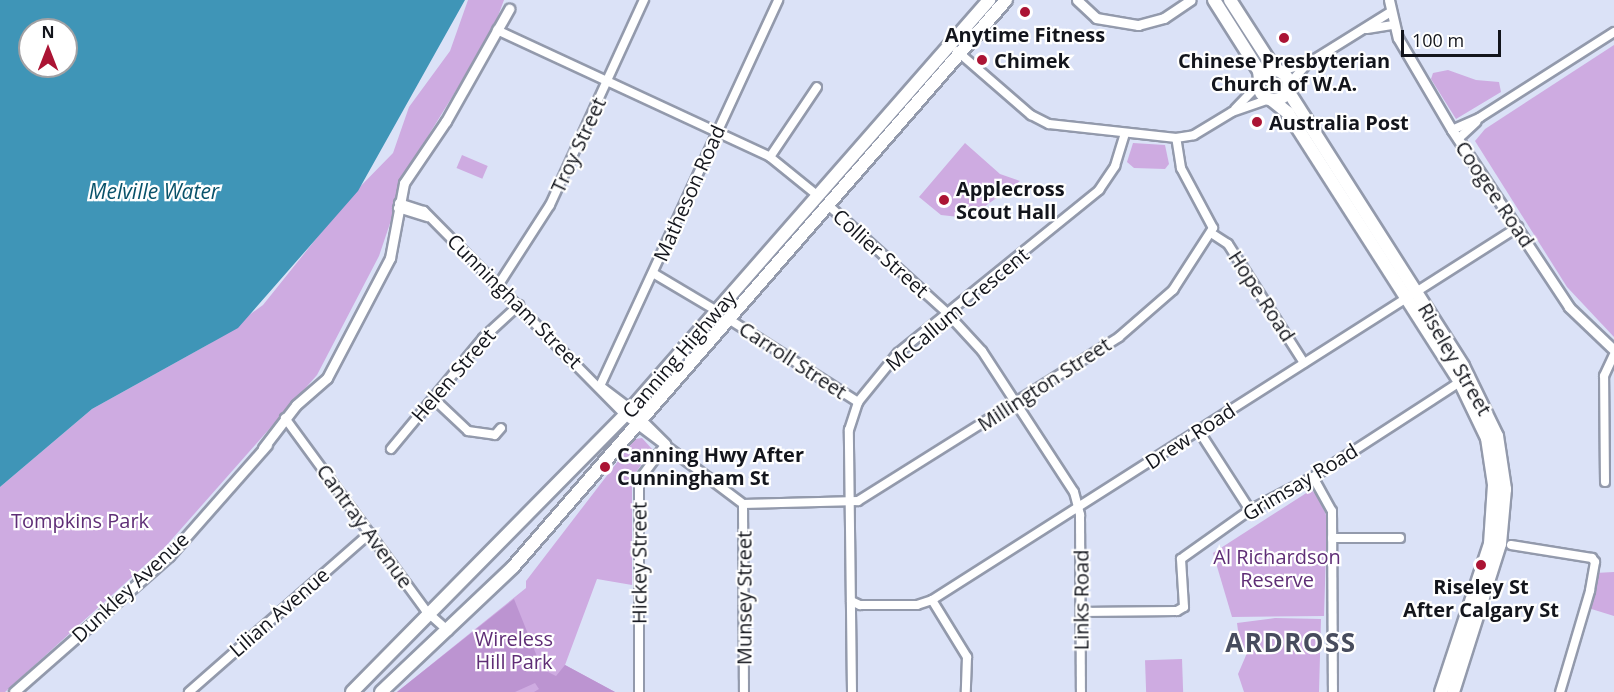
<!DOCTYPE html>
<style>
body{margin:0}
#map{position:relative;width:1614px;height:692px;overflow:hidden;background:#dbe2f7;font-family:"Open Sans",sans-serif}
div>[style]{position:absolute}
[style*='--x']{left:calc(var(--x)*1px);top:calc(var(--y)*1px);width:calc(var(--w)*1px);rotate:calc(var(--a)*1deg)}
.green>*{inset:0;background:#ceabe1;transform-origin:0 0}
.forest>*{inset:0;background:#bc94d1}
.water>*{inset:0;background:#3f95b7}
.roads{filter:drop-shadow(2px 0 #939aac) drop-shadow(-2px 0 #939aac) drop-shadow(0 2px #939aac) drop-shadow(0 -2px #939aac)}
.minor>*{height:8px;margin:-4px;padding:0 4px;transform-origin:4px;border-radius:4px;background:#fff}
.tertiary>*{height:9px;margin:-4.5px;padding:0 4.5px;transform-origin:4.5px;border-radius:4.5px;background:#fff}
.trunk>*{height:12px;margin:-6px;padding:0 6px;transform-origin:6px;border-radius:6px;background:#fff}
.trunk>.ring{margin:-6px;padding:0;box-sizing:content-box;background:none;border:12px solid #fff;border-radius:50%}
.dots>*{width:16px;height:16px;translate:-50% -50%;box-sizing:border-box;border:3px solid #fff;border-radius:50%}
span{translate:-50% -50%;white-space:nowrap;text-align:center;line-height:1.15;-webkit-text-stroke:4.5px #fff;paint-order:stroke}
.poi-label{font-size:20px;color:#13151c;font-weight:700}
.left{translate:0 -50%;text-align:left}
.street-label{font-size:20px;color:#13151c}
.park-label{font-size:20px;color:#5f2e76}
.water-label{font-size:21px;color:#09526a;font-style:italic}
.district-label{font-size:26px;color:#474c5d;font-weight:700;letter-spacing:1.5px}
.north{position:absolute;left:18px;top:18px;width:60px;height:60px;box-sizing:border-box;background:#fff;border:2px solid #a1a1a4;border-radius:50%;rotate:0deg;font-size:16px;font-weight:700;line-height:24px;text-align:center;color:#13151c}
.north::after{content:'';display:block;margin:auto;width:21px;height:27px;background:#ab1434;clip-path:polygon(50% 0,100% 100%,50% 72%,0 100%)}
.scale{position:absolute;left:1401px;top:30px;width:100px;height:27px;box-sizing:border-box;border:3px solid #13151c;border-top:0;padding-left:8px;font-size:18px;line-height:21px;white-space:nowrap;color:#13151c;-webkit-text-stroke:4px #fff;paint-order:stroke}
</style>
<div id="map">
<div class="green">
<div style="clip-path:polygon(468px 0,504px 0,492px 32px,409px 167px,379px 256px,317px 375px,165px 547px,5px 692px,0 692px,0 487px,92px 409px,209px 344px,263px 305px,348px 199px,393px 153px,409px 107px,450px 51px)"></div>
<div style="clip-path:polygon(1614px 45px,1614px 337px,1567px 287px,1475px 141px,1485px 129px)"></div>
<div style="clip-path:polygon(1448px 70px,1476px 80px,1499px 82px,1501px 92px,1456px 119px,1431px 79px,1433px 73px)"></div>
<div style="clip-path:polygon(965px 143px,1000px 174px,1020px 181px,977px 212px,959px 217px,941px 215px,919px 197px)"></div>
<div style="clip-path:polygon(1133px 143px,1165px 145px,1169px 164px,1165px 169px,1134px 168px,1127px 162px)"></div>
<div style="left:462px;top:155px;width:28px;height:14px;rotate:23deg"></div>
<div style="clip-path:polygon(642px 438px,652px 449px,632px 478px,632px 585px,597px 579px,565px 665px,615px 692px,397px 692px,526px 588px,526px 581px,635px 439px)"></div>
<div style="clip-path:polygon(1311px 490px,1318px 496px,1327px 517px,1324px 616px,1232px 617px,1213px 553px)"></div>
<div style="clip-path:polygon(1614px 572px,1614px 616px,1585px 607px,1595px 573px)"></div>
<div style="clip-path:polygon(1275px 618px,1321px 619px,1319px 692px,1244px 692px,1238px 674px,1247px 653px,1240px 646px,1237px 623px)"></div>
<div style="left:1182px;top:659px;width:33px;height:37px;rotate:88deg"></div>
</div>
<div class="forest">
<div style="clip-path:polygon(514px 599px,542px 669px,556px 676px,565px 665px,615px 692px,534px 692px,539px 689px,535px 683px,515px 692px,397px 692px)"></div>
</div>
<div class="water">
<div style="clip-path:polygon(evenodd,0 0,465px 0,358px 191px,238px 328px,92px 409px,0 487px,0 0,30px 30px,66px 30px,66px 66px,30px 66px,30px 30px)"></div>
</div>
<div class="roads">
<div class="minor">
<div style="--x:1367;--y:29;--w:25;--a:-9"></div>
<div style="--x:497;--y:30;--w:301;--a:24.9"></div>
<div style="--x:770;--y:157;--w:60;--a:39"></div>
<div style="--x:957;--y:51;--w:98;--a:40.9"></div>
<div style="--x:1031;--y:115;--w:20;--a:27"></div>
<div style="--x:1049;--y:124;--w:128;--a:6.3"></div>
<div style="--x:1176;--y:138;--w:18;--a:-9"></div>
<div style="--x:1194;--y:135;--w:44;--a:-31.2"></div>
<div style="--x:1232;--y:112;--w:39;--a:-19"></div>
<div style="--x:1279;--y:71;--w:29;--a:-14"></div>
<div style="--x:1307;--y:64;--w:97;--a:-31.9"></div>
<div style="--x:1289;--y:84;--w:25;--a:-48"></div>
<div style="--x:1235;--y:109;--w:35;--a:-46"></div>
<div style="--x:1452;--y:130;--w:30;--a:-24"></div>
<div style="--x:1479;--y:118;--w:160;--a:-32.5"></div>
<div style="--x:1458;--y:139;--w:25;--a:-43"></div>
<div style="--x:770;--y:157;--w:84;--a:-56.1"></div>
<div style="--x:399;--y:203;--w:26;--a:18"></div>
<div style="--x:424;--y:211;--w:286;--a:45.4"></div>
<div style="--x:625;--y:415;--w:148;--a:37"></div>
<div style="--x:743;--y:504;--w:115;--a:-1.5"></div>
<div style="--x:858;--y:501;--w:308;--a:-32.1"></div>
<div style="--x:1119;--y:337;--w:72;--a:-41"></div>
<div style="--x:1173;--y:290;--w:74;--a:-57.2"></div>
<div style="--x:1213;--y:228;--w:68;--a:-118.1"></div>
<div style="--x:1181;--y:168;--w:30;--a:-99"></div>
<div style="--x:827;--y:204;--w:161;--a:42.2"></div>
<div style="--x:946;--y:312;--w:53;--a:47.3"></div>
<div style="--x:982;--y:351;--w:168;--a:56.9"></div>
<div style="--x:1074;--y:492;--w:24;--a:75"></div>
<div style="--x:1080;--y:515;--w:177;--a:89.7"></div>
<div style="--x:398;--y:208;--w:31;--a:17"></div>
<div style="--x:1211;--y:233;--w:20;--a:33"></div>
<div style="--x:1228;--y:244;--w:141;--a:57.4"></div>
<div style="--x:653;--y:273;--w:74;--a:30.7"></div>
<div style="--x:499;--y:284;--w:94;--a:-57.2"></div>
<div style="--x:550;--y:205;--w:226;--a:-65.4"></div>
<div style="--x:727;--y:318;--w:156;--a:32.7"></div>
<div style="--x:600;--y:386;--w:425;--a:-65.2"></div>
<div style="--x:600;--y:386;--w:39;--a:37"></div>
<div style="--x:631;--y:409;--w:48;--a:45"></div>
<div style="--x:433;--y:398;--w:48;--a:43.3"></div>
<div style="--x:468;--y:431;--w:27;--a:8"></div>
<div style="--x:495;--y:435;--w:9;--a:-49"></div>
<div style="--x:285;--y:418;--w:239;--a:53.8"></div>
<div style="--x:426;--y:611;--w:30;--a:42"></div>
<div style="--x:1199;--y:431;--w:94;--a:57.2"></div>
<div style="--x:391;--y:449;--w:144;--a:-50.3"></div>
<div style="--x:483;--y:338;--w:49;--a:-42.5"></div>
<div style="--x:1313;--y:477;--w:39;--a:61"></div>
<div style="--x:1332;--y:511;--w:181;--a:89.7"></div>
<div style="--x:1605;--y:482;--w:106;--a:-90.5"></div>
<div style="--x:1604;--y:376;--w:23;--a:-65"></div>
<div style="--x:743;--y:504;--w:188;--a:89.7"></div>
<div style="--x:1332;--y:538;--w:68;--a:0"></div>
<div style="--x:1511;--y:545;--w:82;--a:9.1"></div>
<div style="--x:1592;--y:558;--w:5;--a:53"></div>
<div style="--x:1595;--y:562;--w:29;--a:100"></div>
<div style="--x:1590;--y:591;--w:105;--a:106.5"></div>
<div style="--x:932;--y:600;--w:67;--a:58.4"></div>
<div style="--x:967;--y:657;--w:35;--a:92"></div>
<div style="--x:851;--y:601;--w:10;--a:24"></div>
<div style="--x:860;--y:605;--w:57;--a:0"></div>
<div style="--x:917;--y:605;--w:16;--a:-18"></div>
<div style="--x:932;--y:600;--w:695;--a:-32.48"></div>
<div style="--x:1081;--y:612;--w:96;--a:-0.6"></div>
<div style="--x:1177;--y:611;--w:8;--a:-30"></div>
<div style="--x:1184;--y:607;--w:48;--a:-93.6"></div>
<div style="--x:1181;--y:559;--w:85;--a:-35.4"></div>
<div style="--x:1250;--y:510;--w:71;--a:-27.6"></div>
<div style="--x:1313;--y:477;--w:175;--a:-32.9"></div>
<div style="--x:189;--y:692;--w:241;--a:-41.3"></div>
<div style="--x:639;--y:692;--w:212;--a:-90"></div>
<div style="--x:639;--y:480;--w:45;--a:-53.1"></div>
<div style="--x:852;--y:692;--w:262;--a:-90.7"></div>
<div style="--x:849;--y:430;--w:29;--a:-72"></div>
<div style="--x:858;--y:402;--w:63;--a:-50.8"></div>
<div style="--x:898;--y:353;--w:259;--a:-39"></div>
<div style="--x:1099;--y:190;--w:29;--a:-56"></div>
<div style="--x:1115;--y:166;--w:34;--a:-73"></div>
</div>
<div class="tertiary">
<div style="--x:1077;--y:0;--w:26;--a:43"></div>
<div style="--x:1096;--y:18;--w:43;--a:9.5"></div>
<div style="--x:1138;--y:25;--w:27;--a:-15"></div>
<div style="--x:1164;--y:18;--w:32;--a:-34"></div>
<div style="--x:1389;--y:0;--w:39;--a:77"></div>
<div style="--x:1398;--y:38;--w:107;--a:59.6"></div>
<div style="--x:1452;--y:130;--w:212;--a:56.5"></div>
<div style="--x:1569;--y:307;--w:62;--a:43.7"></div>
<div style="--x:263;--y:448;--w:54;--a:-52.5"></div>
<div style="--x:296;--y:405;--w:41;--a:-41.1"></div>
<div style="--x:327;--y:378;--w:136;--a:-62.3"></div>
<div style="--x:390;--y:258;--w:76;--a:-79.4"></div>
<div style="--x:404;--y:183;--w:75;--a:-55.9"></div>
<div style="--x:446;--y:121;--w:129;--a:-60.6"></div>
<div style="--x:14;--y:692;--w:206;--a:-41.3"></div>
<div style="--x:169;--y:556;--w:148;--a:-48.6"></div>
</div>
<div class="trunk">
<div style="--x:1214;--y:0;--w:84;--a:57.6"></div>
<div style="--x:1259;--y:71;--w:8;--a:83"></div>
<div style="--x:1230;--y:0;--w:83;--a:57.3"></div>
<div class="ring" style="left:1259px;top:70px;width:18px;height:18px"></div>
<div style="--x:1288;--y:91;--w:326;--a:57.5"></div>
<div style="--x:1463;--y:366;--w:78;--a:64.1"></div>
<div style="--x:1497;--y:436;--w:54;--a:81.4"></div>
<div style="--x:1505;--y:489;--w:55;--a:95.2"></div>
<div style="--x:1500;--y:544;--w:155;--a:107.6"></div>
<div style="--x:1272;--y:100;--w:21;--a:39"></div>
<div style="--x:1288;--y:113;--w:319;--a:57.4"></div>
<div style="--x:1460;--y:382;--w:62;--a:64.3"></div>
<div style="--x:1487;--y:438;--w:48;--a:81.5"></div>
<div style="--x:1494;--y:485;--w:59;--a:93.9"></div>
<div style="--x:1490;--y:544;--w:156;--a:108.3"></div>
<div style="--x:352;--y:692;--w:397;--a:-45.4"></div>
<div style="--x:631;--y:409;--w:544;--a:-48.8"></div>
<div style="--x:381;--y:692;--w:182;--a:-43.4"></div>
<div style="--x:513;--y:567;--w:751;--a:-48.99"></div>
</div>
</div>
<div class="dots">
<div style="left:1025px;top:12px;background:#ab1434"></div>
<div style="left:1284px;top:38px;background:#ab1434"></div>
<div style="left:982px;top:60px;background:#ab1434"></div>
<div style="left:1257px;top:122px;background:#ab1434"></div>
<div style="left:944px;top:200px;background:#ab1434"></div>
<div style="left:605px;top:467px;background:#ab1434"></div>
<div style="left:1481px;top:565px;background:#ab1434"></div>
</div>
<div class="poi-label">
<span style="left:1025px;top:34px">Anytime Fitness</span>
<span class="left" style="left:994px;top:60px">Chimek</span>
<span style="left:1284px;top:72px">Chinese Presbyterian<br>Church of W.A.</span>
<span class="left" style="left:1269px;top:122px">Australia Post</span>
<span class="left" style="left:956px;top:200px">Applecross<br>Scout Hall</span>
<span class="left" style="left:617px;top:466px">Canning Hwy After<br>Cunningham St</span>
<span style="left:1481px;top:598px">Riseley St<br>After Calgary St</span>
</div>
<div class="street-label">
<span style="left:578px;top:145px;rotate:-65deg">Troy Street</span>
<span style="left:689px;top:193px;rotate:-66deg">Matheson Road</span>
<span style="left:1495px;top:194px;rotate:56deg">Coogee Road</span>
<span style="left:881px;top:253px;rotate:42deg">Collier Street</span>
<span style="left:1262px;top:296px;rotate:57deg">Hope Road</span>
<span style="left:515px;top:301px;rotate:45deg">Cunningham Street</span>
<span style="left:957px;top:309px;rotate:-40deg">McCallum Crescent</span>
<span style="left:679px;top:354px;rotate:-49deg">Canning Highway</span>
<span style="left:1455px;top:359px;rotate:60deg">Riseley Street</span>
<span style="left:793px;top:360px;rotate:33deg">Carroll Street</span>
<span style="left:453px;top:375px;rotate:-49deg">Helen Street</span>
<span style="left:1044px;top:384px;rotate:-33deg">Millington Street</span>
<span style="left:1190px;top:436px;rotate:-33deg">Drew Road</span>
<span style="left:1300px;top:482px;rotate:-31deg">Grimsay Road</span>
<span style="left:365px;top:526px;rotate:54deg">Cantray Avenue</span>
<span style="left:639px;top:563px;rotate:-90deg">Hickey Street</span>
<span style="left:130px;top:587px;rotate:-43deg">Dunkley Avenue</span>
<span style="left:744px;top:598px;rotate:-90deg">Munsey Street</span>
<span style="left:1081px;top:600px;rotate:-90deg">Links Road</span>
<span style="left:279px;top:612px;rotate:-41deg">Lilian Avenue</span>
</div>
<div class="park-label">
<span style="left:80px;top:520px">Tompkins Park</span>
<span style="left:1277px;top:568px">Al Richardson<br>Reserve</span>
<span style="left:514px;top:650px">Wireless<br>Hill Park</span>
</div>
<div class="water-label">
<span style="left:154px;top:191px">Melville Water</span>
</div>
<div class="district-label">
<span style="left:1291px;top:643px">ARDROSS</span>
</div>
<div class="north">N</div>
<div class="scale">100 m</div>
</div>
